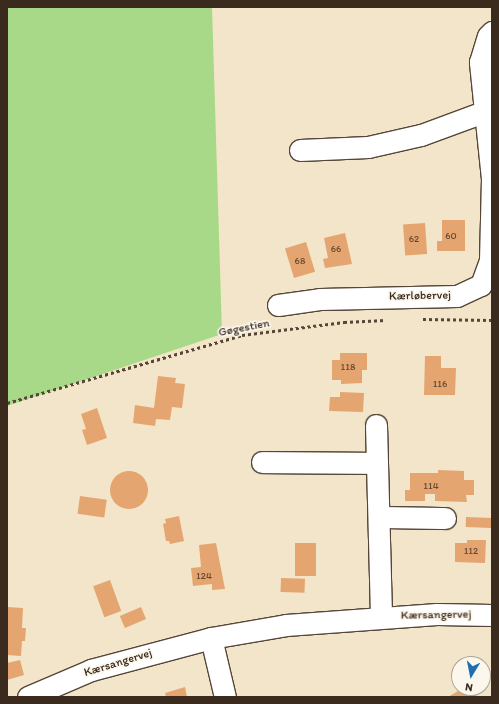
<!DOCTYPE html>
<html>
<head>
<meta charset="utf-8">
<style>
  body { margin:0 }
  #map { position:relative; width:499px; height:704px; overflow:hidden; background:#f2e5c9; font-family:Itim,sans-serif }
  div>[style] { position:absolute }
  .green>* { inset:0; background:#a8d988 }
  .building>* { inset:0; background:#e5a570; transform-origin:0 0 }
  .round { border-radius:50% }
  .path>* { height:2.5px; margin-top:-1.25px; transform-origin:0; background:repeating-linear-gradient(90deg,#564638 0 3px,transparent 0 6px) }
  .roads { filter:drop-shadow(1px 0 #564638) drop-shadow(-1px 0 #564638) drop-shadow(0 1px #564638) drop-shadow(0 -1px #564638) }
  .minor>* { height:21px; margin:-10.5px; padding:0 10.5px; transform-origin:10.5px; border-radius:10.5px; background:#fff }
  span { translate:-50% -50%; white-space:nowrap; text-align:center; line-height:1.15; -webkit-text-stroke:3.5px #fbf7ec; paint-order:stroke }
  .number-label { font-size:10px; color:#664932 }
  .number-label span { -webkit-text-stroke-width:0 }
  .street-label { font-size:12px; color:#3b2a1e }
  .frame { position:absolute; inset:0; border:8px solid #3b2a1e; pointer-events:none }
  .north { position:absolute; left:451px; top:656px; width:40px; height:40px; box-sizing:border-box; background:#fbf7ec; border:1px solid #aea59a; border-radius:50%; rotate:190deg; font-size:11px; font-weight:700; line-height:16px; text-align:center; color:#3b2a1e }
  .north::after { content:''; display:block; margin:auto; width:14px; height:18px; background:#1f6fb2; clip-path:polygon(50% 0,100% 100%,50% 72%,0 100%) }
</style>
</head>
<body>
<div id="map">
  <div class="green">
    <div style="clip-path:polygon(7px 7px,212px 7px,222px 334px,7px 406px)"></div>
  </div>
  <div class="building">
    <div style="clip-path:polygon(442px 220px,465px 220px,465px 251px,437px 251px,437px 241px,442px 241px)"></div>
    <div style="left:425px;top:223px;width:31px;height:22px;rotate:86deg"></div>
    <div style="clip-path:polygon(345px 233px,352px 264px,325px 268px,323px 259px,328px 258px,324px 238px)"></div>
    <div style="left:306px;top:242px;width:31px;height:22px;rotate:73deg"></div>
    <div style="clip-path:polygon(340px 353px,367px 353px,367px 370px,362px 370px,362px 383px,341px 384px,341px 380px,332px 380px,332px 360px,340px 360px)"></div>
    <div style="clip-path:polygon(425px 356px,441px 356px,441px 368px,456px 368px,455px 395px,424px 395px)"></div>
    <div style="clip-path:polygon(158px 376px,176px 378px,175px 383px,185px 384px,182px 408px,172px 407px,170px 420px,156px 419px,155px 426px,133px 423px,135px 405px,154px 408px)"></div>
    <div style="clip-path:polygon(340px 392px,364px 393px,363px 412px,329px 411px,330px 397px,340px 397px)"></div>
    <div style="clip-path:polygon(97px 408px,107px 438px,87px 445px,82px 430px,86px 429px,81px 414px)"></div>
    <div style="clip-path:polygon(438px 470px,464px 471px,464px 480px,474px 480px,474px 495px,466px 495px,467px 502px,435px 501px,435px 494px,425px 494px,425px 501px,405px 501px,405px 490px,410px 490px,410px 473px,438px 473px)"></div>
    <div class="round" style="left:110px;top:471px;width:38px;height:38px"></div>
    <div style="left:80px;top:496px;width:27px;height:18px;rotate:8deg"></div>
    <div style="clip-path:polygon(179px 516px,184px 541px,170px 544px,169px 541px,166px 541px,163px 524px,166px 523px,165px 519px)"></div>
    <div style="left:466px;top:517px;width:26px;height:10px;rotate:2deg"></div>
    <div style="clip-path:polygon(467px 540px,486px 540px,485px 563px,455px 562px,455px 543px,467px 543px)"></div>
    <div style="clip-path:polygon(216px 543px,225px 589px,212px 590px,212px 584px,193px 586px,191px 568px,201px 567px,199px 545px)"></div>
    <div style="left:295px;top:543px;width:21px;height:33px"></div>
    <div style="left:281px;top:578px;width:24px;height:14px;rotate:2deg"></div>
    <div style="left:110px;top:580px;width:33px;height:18px;rotate:70deg"></div>
    <div style="clip-path:polygon(7px 607px,23px 608px,22px 628px,26px 628px,25px 641px,22px 641px,21px 656px,7px 655px)"></div>
    <div style="left:141px;top:607px;width:13px;height:23px;rotate:67deg"></div>
    <div style="clip-path:polygon(20px 660px,24px 675px,7px 680px,7px 663px)"></div>
    <div style="clip-path:polygon(185px 687px,187px 697px,166px 697px,165px 693px)"></div>
    <div style="clip-path:polygon(463px 688px,471px 688px,477px 697px,448px 697px)"></div>
  </div>
  <div class="path">
    <div style="left:423px;top:319px;width:69px;rotate:0.8deg"></div>
    <div style="left:7px;top:403px;width:245px;rotate:-16.1deg"></div>
    <div style="left:242px;top:335px;width:103px;rotate:-7.3deg"></div>
    <div style="left:344px;top:322px;width:42px;rotate:-2.7deg"></div>
  </div>
  <div class="roads">
    <div class="minor">
      <div style="left:300px;top:150px;width:68px;rotate:-2.5deg"></div>
      <div style="left:368px;top:147px;width:54px;rotate:-12.8deg"></div>
      <div style="left:421px;top:135px;width:69px;rotate:-20.3deg"></div>
      <div style="left:278px;top:305px;width:42px;rotate:-8.1deg"></div>
      <div style="left:320px;top:299px;width:137px;rotate:-1.3deg"></div>
      <div style="left:457px;top:296px;width:26px;rotate:-25deg"></div>
      <div style="left:481px;top:285px;width:27px;rotate:-70deg"></div>
      <div style="left:490px;top:260px;width:81px;rotate:-88.6deg"></div>
      <div style="left:492px;top:179px;width:118px;rotate:-95.9deg"></div>
      <div style="left:480px;top:62px;width:27px;rotate:-73deg"></div>
      <div style="left:488px;top:36px;width:6px;rotate:-45deg"></div>
      <div style="left:376px;top:425px;width:192px;rotate:88.5deg"></div>
      <div style="left:262px;top:462px;width:115px;rotate:0.5deg"></div>
      <div style="left:379px;top:517px;width:66px;rotate:0.9deg"></div>
      <div style="left:211px;top:638px;width:61px;rotate:76.7deg"></div>
      <div style="left:28px;top:697px;width:69px;rotate:-23.2deg"></div>
      <div style="left:91px;top:670px;width:124px;rotate:-14.9deg"></div>
      <div style="left:211px;top:638px;width:76px;rotate:-9.8deg"></div>
      <div style="left:286px;top:625px;width:151px;rotate:-4.2deg"></div>
      <div style="left:437px;top:614px;width:55px;rotate:1deg"></div>
    </div>
  </div>
  <div class="number-label">
    <span style="left:451px;top:236px">60</span>
    <span style="left:414px;top:239px">62</span>
    <span style="left:336px;top:249px">66</span>
    <span style="left:300px;top:261px">68</span>
    <span style="left:348px;top:367px">118</span>
    <span style="left:440px;top:384px">116</span>
    <span style="left:431px;top:486px">114</span>
    <span style="left:471px;top:551px">112</span>
    <span style="left:204px;top:576px">124</span>
  </div>
  <div class="street-label">
    <span style="left:420px;top:296px;rotate:-1deg">Kærløbervej</span>
    <span style="left:244px;top:328px;rotate:-11deg">Gøgestien</span>
    <span style="left:436px;top:615px;rotate:-1deg">Kærsangervej</span>
    <span style="left:118px;top:663px;rotate:-17deg">Kærsangervej</span>
  </div>
  <div class="frame"></div>
  <div class="north">N</div>
</div>
</body>
</html>
